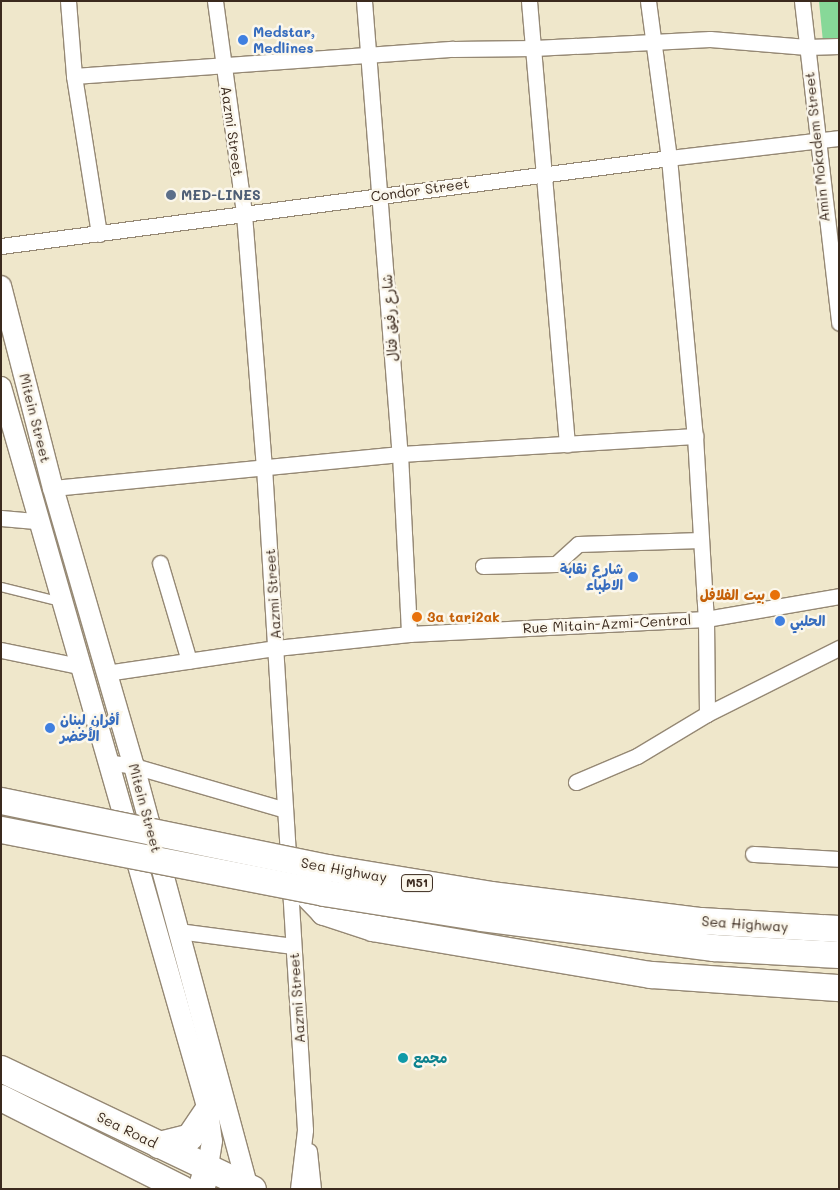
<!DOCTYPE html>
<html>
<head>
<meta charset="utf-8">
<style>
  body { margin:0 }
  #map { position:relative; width:840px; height:1190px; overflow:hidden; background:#efe7cb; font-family:Mali,"Playpen Sans Arabic",sans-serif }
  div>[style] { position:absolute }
  .green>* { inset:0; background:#87d898 }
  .roads { filter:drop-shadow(1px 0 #958874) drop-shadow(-1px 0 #958874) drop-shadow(0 1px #958874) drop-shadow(0 -1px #958874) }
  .lane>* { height:8px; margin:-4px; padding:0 4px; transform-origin:4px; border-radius:4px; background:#fff }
  .street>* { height:15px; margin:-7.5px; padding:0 7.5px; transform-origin:7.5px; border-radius:7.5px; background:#fff }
  .secondary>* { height:20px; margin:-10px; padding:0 10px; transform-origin:10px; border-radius:10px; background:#fff }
  .highway>* { height:26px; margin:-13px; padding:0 13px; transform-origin:13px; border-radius:13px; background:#fff }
  .bridges { filter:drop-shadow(1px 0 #958874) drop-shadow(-1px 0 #958874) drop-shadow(0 1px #958874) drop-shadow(0 -1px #958874) }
  .highway-bridge>* { height:26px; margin:-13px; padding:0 13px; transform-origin:13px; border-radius:13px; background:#fff }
  .dots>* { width:14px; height:14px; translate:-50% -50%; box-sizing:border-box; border:2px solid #fbf7ec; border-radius:50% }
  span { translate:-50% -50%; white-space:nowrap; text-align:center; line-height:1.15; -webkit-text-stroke:5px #fbf7ec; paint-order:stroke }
  .shield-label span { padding:1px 4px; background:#fbf7ec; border:1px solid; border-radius:4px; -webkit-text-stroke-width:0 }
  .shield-label { font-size:12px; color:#3b2a1e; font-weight:700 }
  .shop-label { font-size:14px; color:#366cbe; font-weight:700 }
  .left { translate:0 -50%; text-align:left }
  .right { translate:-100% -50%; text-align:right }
  .street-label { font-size:14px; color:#3b2a1e }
  .service-label { font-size:14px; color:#4e5e75; font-weight:700 }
  .food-label { font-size:14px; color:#c56008; font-weight:700 }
  .culture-label { font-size:14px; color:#0d838f; font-weight:700 }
  .frame { position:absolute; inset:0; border:2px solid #3b2a1e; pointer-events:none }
</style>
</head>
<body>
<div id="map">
  <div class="green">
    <div style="clip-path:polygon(819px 1px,839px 1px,839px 41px,823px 42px)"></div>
  </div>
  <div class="roads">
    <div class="lane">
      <div style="left:1px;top:587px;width:62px;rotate:14deg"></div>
    </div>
    <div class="street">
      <div style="left:68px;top:1px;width:75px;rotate:85.4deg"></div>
      <div style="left:74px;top:76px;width:160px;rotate:81deg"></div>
      <div style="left:215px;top:1px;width:215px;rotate:82.2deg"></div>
      <div style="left:244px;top:214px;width:254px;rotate:85.5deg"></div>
      <div style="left:264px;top:467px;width:664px;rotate:86.46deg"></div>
      <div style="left:305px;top:1130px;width:59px;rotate:96.8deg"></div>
      <div style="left:364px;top:1px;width:454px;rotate:85.5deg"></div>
      <div style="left:400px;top:454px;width:180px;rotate:87.1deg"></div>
      <div style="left:529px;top:1px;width:445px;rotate:85.1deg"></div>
      <div style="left:648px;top:1px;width:158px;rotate:82.4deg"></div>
      <div style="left:669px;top:158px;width:279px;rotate:84.7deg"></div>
      <div style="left:695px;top:436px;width:183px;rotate:86.6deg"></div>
      <div style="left:706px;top:619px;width:95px;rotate:89.4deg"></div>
      <div style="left:802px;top:1px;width:324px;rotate:83.4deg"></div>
      <div style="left:74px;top:76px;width:380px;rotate:-4.1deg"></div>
      <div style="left:453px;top:49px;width:81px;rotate:-0.7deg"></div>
      <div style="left:534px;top:48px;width:176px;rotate:-2.9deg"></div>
      <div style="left:710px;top:39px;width:97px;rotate:4.7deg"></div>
      <div style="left:807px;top:47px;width:32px;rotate:-2deg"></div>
      <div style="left:1px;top:246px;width:674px;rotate:-7.5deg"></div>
      <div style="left:669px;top:158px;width:171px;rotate:-6.7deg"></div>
      <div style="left:53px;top:488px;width:349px;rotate:-5.6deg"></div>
      <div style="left:400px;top:454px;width:296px;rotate:-3.5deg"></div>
      <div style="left:1px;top:518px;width:37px;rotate:5deg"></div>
      <div style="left:160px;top:563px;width:102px;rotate:73.5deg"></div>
      <div style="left:483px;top:566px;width:73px;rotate:-1.6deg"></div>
      <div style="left:556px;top:564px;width:30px;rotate:-42deg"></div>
      <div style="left:578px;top:544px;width:123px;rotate:-1.9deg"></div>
      <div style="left:1px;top:650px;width:80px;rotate:11.6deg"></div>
      <div style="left:106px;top:673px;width:172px;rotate:-8.4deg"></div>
      <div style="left:276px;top:648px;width:134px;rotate:-6deg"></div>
      <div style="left:409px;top:634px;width:297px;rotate:-2.9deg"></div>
      <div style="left:706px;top:619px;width:135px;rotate:-9.8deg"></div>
      <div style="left:106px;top:762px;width:28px;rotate:8deg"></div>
      <div style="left:134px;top:766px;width:157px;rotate:16.2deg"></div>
      <div style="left:576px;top:782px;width:66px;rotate:-23.1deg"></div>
      <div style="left:637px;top:756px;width:82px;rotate:-31deg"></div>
      <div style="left:707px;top:714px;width:148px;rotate:-26.6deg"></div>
      <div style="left:753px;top:854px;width:86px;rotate:3.3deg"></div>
      <div style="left:178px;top:931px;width:116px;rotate:7.4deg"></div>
      <div style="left:309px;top:1151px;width:38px;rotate:84deg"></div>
    </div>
    <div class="secondary">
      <div style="left:1px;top:286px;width:209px;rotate:75.6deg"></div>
      <div style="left:53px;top:488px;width:290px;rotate:73.8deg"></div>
      <div style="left:134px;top:766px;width:434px;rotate:74.9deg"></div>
      <div style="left:1px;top:387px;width:752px;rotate:74.02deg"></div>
      <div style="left:208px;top:1110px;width:31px;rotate:83deg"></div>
      <div style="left:212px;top:1141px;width:26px;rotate:99deg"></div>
    </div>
    <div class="highway">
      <div style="left:302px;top:889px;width:32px;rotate:46deg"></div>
      <div style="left:324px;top:912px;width:52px;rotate:18.1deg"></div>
      <div style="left:373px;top:928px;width:282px;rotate:9.6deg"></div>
      <div style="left:651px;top:975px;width:188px;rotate:4deg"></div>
      <div style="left:1px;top:1069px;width:279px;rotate:25.5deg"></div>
      <div style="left:1px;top:1098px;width:203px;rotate:26.7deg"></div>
      <div style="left:159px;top:1145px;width:32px;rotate:-14deg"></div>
      <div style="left:190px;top:1137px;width:32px;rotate:-56deg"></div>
      <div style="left:201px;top:1189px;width:23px;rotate:-72deg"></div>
    </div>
  </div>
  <div class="bridges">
    <div class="highway-bridge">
      <div style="left:1px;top:801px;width:334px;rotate:11.6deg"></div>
      <div style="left:328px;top:868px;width:165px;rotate:9.4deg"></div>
      <div style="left:491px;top:895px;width:212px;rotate:7.1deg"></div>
      <div style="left:701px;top:921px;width:138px;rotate:3.3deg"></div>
      <div style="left:1px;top:830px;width:329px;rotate:11deg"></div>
      <div style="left:324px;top:893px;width:160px;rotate:9deg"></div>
      <div style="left:482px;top:918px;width:234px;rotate:7.4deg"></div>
      <div style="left:714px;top:948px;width:125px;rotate:3.2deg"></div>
    </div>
  </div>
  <div class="dots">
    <div style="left:243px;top:40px;background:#3f7fe0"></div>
    <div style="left:171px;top:195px;background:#5c6f8a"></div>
    <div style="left:633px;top:577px;background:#3f7fe0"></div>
    <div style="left:775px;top:595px;background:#e8710a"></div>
    <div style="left:417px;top:617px;background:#e8710a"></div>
    <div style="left:780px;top:621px;background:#3f7fe0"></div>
    <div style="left:50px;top:728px;background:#3f7fe0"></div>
    <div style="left:403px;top:1058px;background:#0f9aa8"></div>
  </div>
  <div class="shield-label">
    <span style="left:417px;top:883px">M51</span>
  </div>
  <div class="shop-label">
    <span class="left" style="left:253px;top:40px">Medstar,<br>Medlines</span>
    <span class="right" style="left:623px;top:577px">شارع نقابة<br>الاطباء</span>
    <span class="left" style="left:790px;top:621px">الحلبي</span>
    <span class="left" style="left:60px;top:728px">أفران لبنان<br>الأخضر</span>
  </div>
  <div class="street-label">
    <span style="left:232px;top:131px;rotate:82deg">Aazmi Street</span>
    <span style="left:817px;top:147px;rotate:-96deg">Amin Mokadem Street</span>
    <span style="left:420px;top:190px;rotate:-8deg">Condor Street</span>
    <span style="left:390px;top:318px;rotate:-94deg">شارع رفيق فتال</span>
    <span style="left:35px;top:418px;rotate:76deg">Mitein Street</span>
    <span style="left:273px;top:594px;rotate:-94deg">Aazmi Street</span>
    <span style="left:607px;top:624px;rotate:-3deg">Rue Mitain-Azmi-Central</span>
    <span style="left:145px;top:808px;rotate:75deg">Mitein Street</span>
    <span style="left:344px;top:870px;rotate:10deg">Sea Highway</span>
    <span style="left:745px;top:924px;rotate:4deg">Sea Highway</span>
    <span style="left:297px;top:998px;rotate:-94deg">Aazmi Street</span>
    <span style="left:127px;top:1130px;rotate:26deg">Sea Road</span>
  </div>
  <div class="service-label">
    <span class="left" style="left:181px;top:195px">MED-LINES</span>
  </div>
  <div class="food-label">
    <span class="right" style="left:765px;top:595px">بيت الفلافل</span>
    <span class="left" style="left:427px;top:617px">3a tari2ak</span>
  </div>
  <div class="culture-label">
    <span class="left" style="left:413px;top:1058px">مجمع</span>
  </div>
  <div class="frame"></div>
</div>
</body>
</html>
